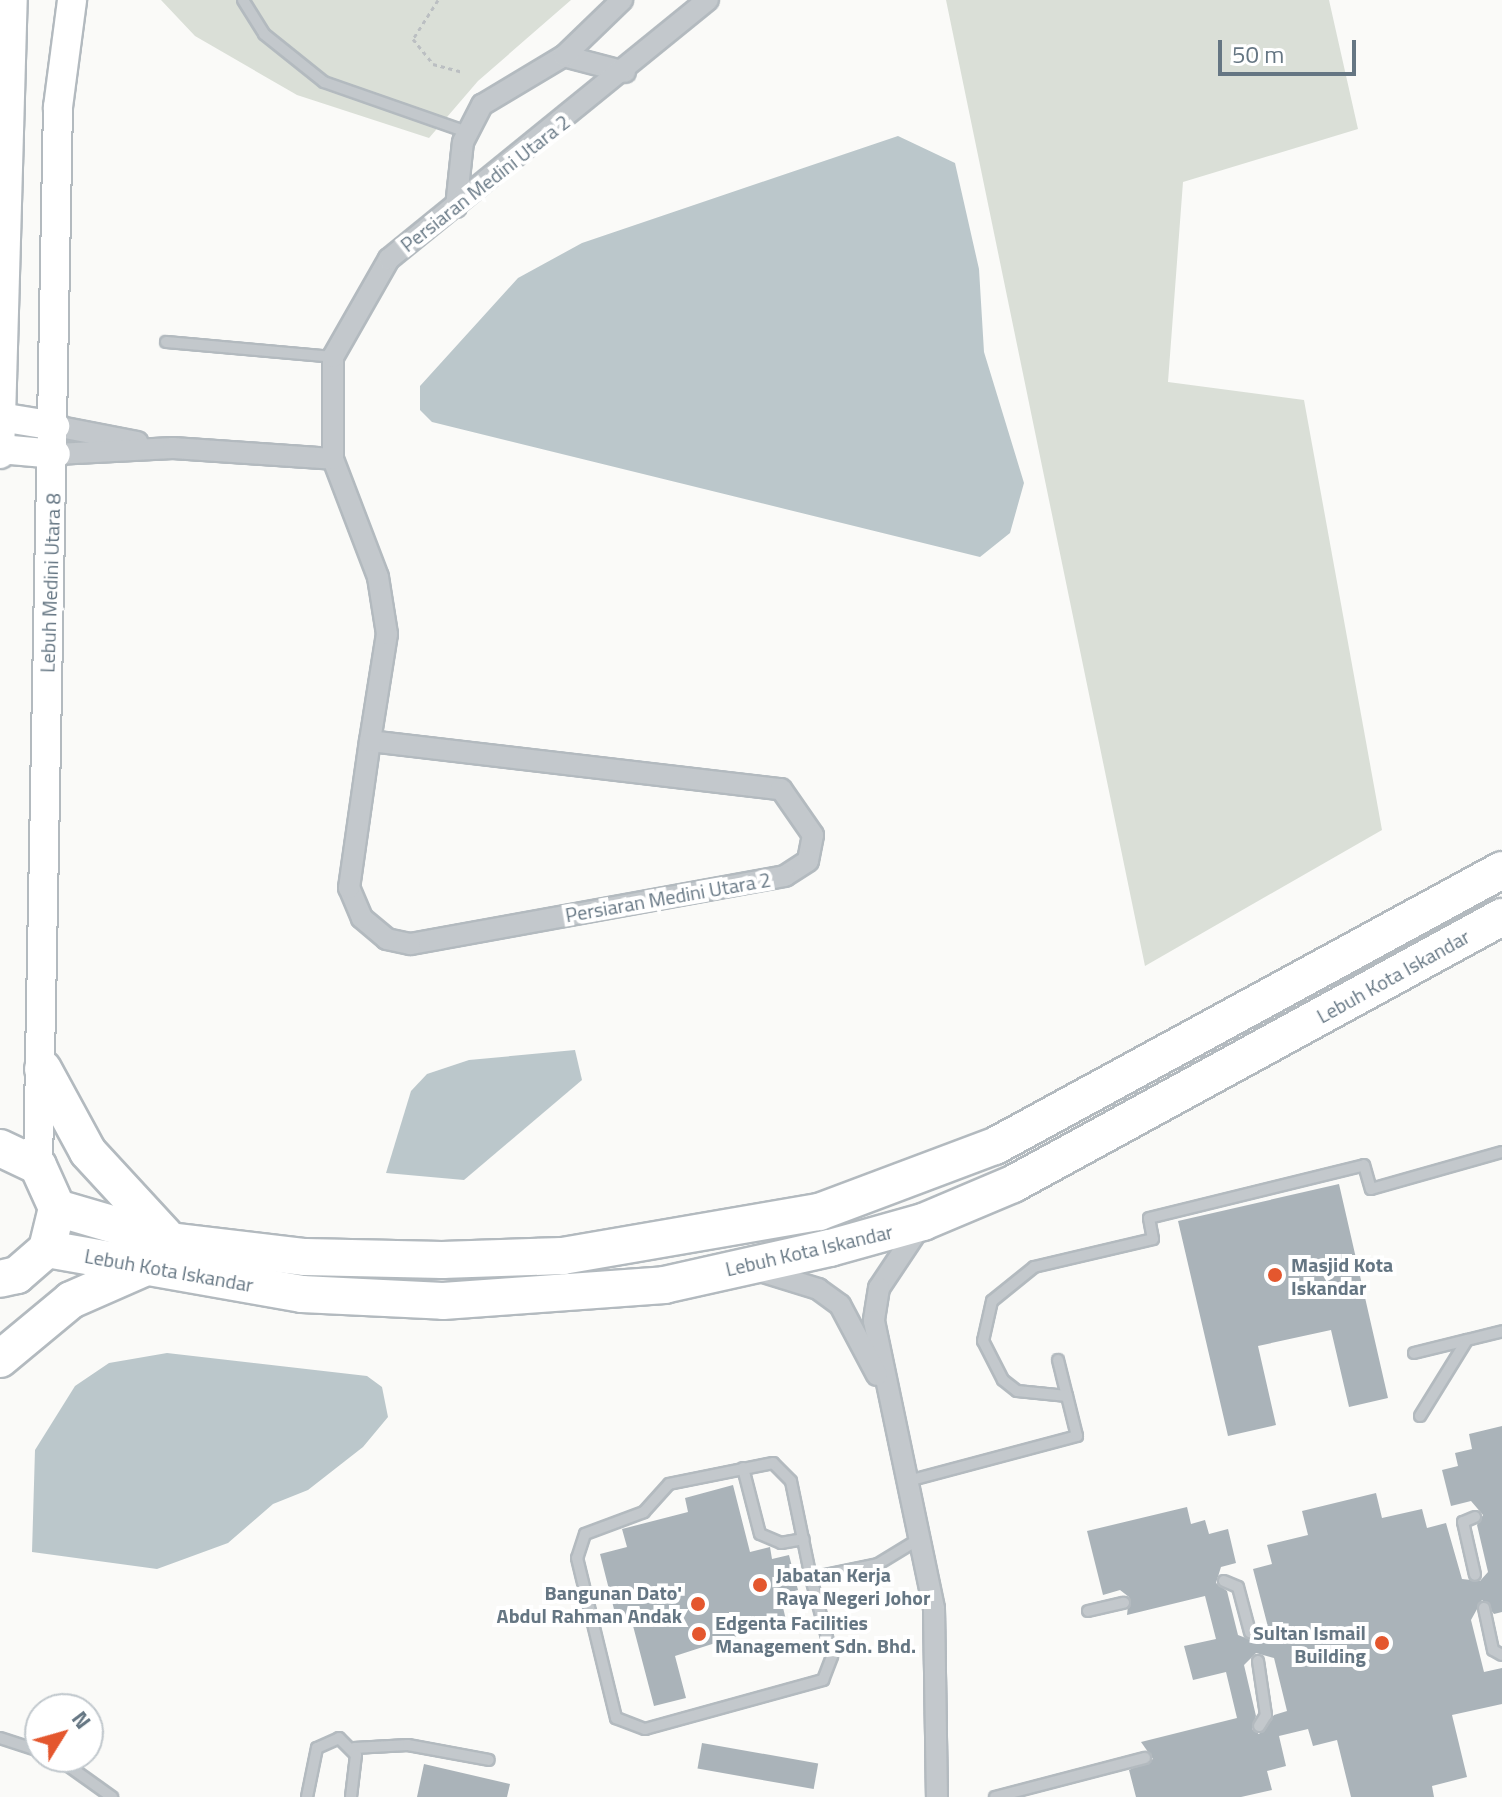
<!DOCTYPE html>
<html>
<head>
<meta charset="utf-8">
<style>
  body { margin:0 }
  #map { position:relative; width:1502px; height:1797px; overflow:hidden; background:#fafaf8; font-family:"Titillium Web",sans-serif }
  div>[style] { position:absolute }
  .green>* { inset:0; background:#dadfd7 }
  .water>* { inset:0; background:#bbc7cb }
  .building>* { inset:0; background:#aab3b9; transform-origin:0 0 }
  .path>* { height:3px; margin-top:-1.5px; transform-origin:0; background:repeating-linear-gradient(90deg,#bbbfc2 0 4px,transparent 0 8px) }
  .roads { filter:drop-shadow(2px 0 #b3babf) drop-shadow(-2px 0 #b3babf) drop-shadow(0 2px #b3babf) drop-shadow(0 -2px #b3babf) }
  .lane>* { height:10px; margin:-5px; padding:0 5px; transform-origin:5px; border-radius:5px; background:#c3c8cc }
  .street>* { height:20px; margin:-10px; padding:0 10px; transform-origin:10px; border-radius:10px; background:#c3c8cc }
  .secondary>* { height:28px; margin:-14px; padding:0 14px; transform-origin:14px; border-radius:14px; background:#fff }
  .highway>* { height:36px; margin:-18px; padding:0 18px; transform-origin:18px; border-radius:18px; background:#fff }
  .dots>* { width:22px; height:22px; translate:-50% -50%; box-sizing:border-box; border:4px solid #fff; border-radius:50% }
  span { translate:-50% -50%; white-space:nowrap; text-align:center; line-height:1.15; -webkit-text-stroke:8px #fff; paint-order:stroke }
  .street-label { font-size:20px; color:#657683 }
  .poi-label { font-size:20px; color:#657683; font-weight:700 }
  .left { translate:0 -50%; text-align:left }
  .right { translate:-100% -50%; text-align:right }
  .north { position:absolute; left:24px; top:1693px; width:80px; height:80px; box-sizing:border-box; background:#fff; border:2px solid #c1c8cd; border-radius:50%; rotate:53deg; font-size:22px; font-weight:700; line-height:32px; text-align:center; color:#657683 }
  .north::after { content:''; display:block; margin:auto; width:28px; height:36px; background:#e4572e; clip-path:polygon(50% 0,100% 100%,50% 72%,0 100%) }
  .scale { position:absolute; left:1218px; top:40px; width:138px; height:36px; box-sizing:border-box; border:4px solid #657683; border-top:0; padding-left:10px; font-size:24px; line-height:28px; white-space:nowrap; color:#657683; -webkit-text-stroke:6px #fff; paint-order:stroke }
</style>
</head>
<body>
<div id="map">
  <div class="green">
    <div style="clip-path:polygon(161px 0,571px 0,478px 81px,429px 138px,297px 95px,195px 36px)"></div>
    <div style="clip-path:polygon(946px 0,1329px 0,1358px 129px,1183px 182px,1168px 382px,1304px 400px,1382px 830px,1145px 966px)"></div>
  </div>
  <div class="water">
    <div style="clip-path:polygon(898px 136px,955px 163px,979px 269px,984px 352px,1024px 483px,1010px 533px,980px 557px,432px 422px,420px 410px,420px 386px,518px 278px,582px 243px)"></div>
    <div style="clip-path:polygon(575px 1050px,582px 1080px,464px 1180px,386px 1173px,411px 1091px,427px 1074px,469px 1060px)"></div>
    <div style="clip-path:polygon(167px 1353px,367px 1376px,382px 1387px,388px 1417px,363px 1447px,308px 1490px,273px 1504px,228px 1543px,157px 1569px,32px 1552px,35px 1450px,75px 1386px,109px 1363px)"></div>
  </div>
  <div class="building">
    <div style="clip-path:polygon(1339px 1184px,1388px 1398px,1349px 1407px,1331px 1330px,1258px 1346px,1276px 1425px,1228px 1436px,1178px 1221px)"></div>
    <div style="clip-path:polygon(evenodd,1502px 1426px,1502px 1612px,1494px 1614px,1482px 1600px,1471px 1620px,1484px 1672px,1502px 1668px,1502px 1704px,1452px 1715px,1467px 1777px,1432px 1786px,1434px 1797px,1351px 1797px,1337px 1740px,1313px 1746px,1308px 1729px,1279px 1736px,1286px 1766px,1267px 1771px,1272px 1790px,1241px 1797px,1136px 1797px,1129px 1770px,1153px 1759px,1141px 1742px,1237px 1718px,1226px 1672px,1193px 1680px,1184px 1646px,1216px 1639px,1205px 1596px,1127px 1615px,1129px 1597px,1120px 1590px,1103px 1595px,1087px 1531px,1187px 1507px,1191px 1524px,1205px 1520px,1209px 1534px,1228px 1529px,1236px 1563px,1221px 1567px,1216px 1583px,1227px 1591px,1238px 1635px,1251px 1640px,1268px 1627px,1253px 1569px,1272px 1564px,1267px 1545px,1308px 1535px,1302px 1511px,1376px 1493px,1382px 1518px,1422px 1509px,1427px 1528px,1446px 1523px,1462px 1579px,1480px 1581px,1488px 1572px,1477px 1525px,1483px 1515px,1471px 1501px,1451px 1506px,1442px 1470px,1458px 1466px,1455px 1453px,1472px 1449px,1469px 1434px,1502px 1426px,1256px 1653px,1274px 1658px,1287px 1711px,1274px 1715px,1259px 1734px,1252px 1729px,1256px 1716px,1244px 1665px,1256px 1653px)"></div>
    <div style="clip-path:polygon(733px 1485px,750px 1552px,770px 1547px,772px 1559px,789px 1555px,798px 1590px,780px 1595px,786px 1620px,675px 1656px,686px 1698px,654px 1706px,632px 1622px,618px 1625px,600px 1554px,627px 1547px,622px 1529px,688px 1512px,685px 1498px)"></div>
    <div style="left:702px;top:1743px;width:118px;height:26px;rotate:10deg"></div>
    <div style="clip-path:polygon(424px 1764px,510px 1784px,507px 1797px,417px 1797px)"></div>
  </div>
  <div class="path">
    <div style="left:438px;top:0;width:46px;rotate:122.7deg"></div>
    <div style="left:413px;top:39px;width:32px;rotate:51deg"></div>
    <div style="left:433px;top:64px;width:30px;rotate:15deg"></div>
  </div>
  <div class="roads">
    <div class="lane">
      <div style="left:243px;top:0;width:40px;rotate:58deg"></div>
      <div style="left:264px;top:34px;width:77px;rotate:38.7deg"></div>
      <div style="left:324px;top:82px;width:151px;rotate:19.3deg"></div>
      <div style="left:166px;top:342px;width:168px;rotate:5.1deg"></div>
      <div style="left:1414px;top:1353px;width:55px;rotate:-13.8deg"></div>
      <div style="left:1058px;top:1360px;width:37px;rotate:76deg"></div>
      <div style="left:1420px;top:1416px;width:89px;rotate:-58.3deg"></div>
      <div style="left:1467px;top:1340px;width:36px;rotate:-14deg"></div>
      <div style="left:743px;top:1468px;width:68px;rotate:75.6deg"></div>
      <div style="left:760px;top:1534px;width:23px;rotate:23deg"></div>
      <div style="left:781px;top:1543px;width:23px;rotate:-10deg"></div>
      <div style="left:908px;top:1481px;width:175px;rotate:-14.9deg"></div>
      <div style="left:1077px;top:1436px;width:41px;rotate:-104deg"></div>
      <div style="left:1067px;top:1396px;width:50px;rotate:-174.3deg"></div>
      <div style="left:1017px;top:1391px;width:18px;rotate:-142deg"></div>
      <div style="left:1003px;top:1380px;width:44px;rotate:-117.1deg"></div>
      <div style="left:983px;top:1341px;width:41px;rotate:-77.3deg"></div>
      <div style="left:992px;top:1301px;width:54px;rotate:-39deg"></div>
      <div style="left:1034px;top:1267px;width:122px;rotate:-13.2deg"></div>
      <div style="left:1153px;top:1239px;width:21px;rotate:-101deg"></div>
      <div style="left:1149px;top:1218px;width:221px;rotate:-13.8deg"></div>
      <div style="left:1364px;top:1165px;width:25px;rotate:74deg"></div>
      <div style="left:1371px;top:1189px;width:136px;rotate:-15.8deg"></div>
      <div style="left:1475px;top:1517px;width:13px;rotate:157deg"></div>
      <div style="left:1463px;top:1522px;width:54px;rotate:77.2deg"></div>
      <div style="left:811px;top:1578px;width:99px;rotate:-101.7deg"></div>
      <div style="left:791px;top:1481px;width:25px;rotate:-135deg"></div>
      <div style="left:773px;top:1463px;width:106px;rotate:168.6deg"></div>
      <div style="left:669px;top:1484px;width:38px;rotate:132deg"></div>
      <div style="left:644px;top:1512px;width:63px;rotate:159.6deg"></div>
      <div style="left:585px;top:1534px;width:25px;rotate:108deg"></div>
      <div style="left:577px;top:1558px;width:165px;rotate:76.3deg"></div>
      <div style="left:616px;top:1718px;width:31px;rotate:21deg"></div>
      <div style="left:645px;top:1729px;width:185px;rotate:-15.4deg"></div>
      <div style="left:823px;top:1680px;width:26px;rotate:-69deg"></div>
      <div style="left:832px;top:1656px;width:81px;rotate:-105.1deg"></div>
      <div style="left:811px;top:1578px;width:68px;rotate:-11.8deg"></div>
      <div style="left:878px;top:1564px;width:48px;rotate:-31.4deg"></div>
      <div style="left:1224px;top:1581px;width:15px;rotate:23deg"></div>
      <div style="left:1238px;top:1587px;width:47px;rotate:75.1deg"></div>
      <div style="left:1484px;top:1608px;width:43px;rotate:77.9deg"></div>
      <div style="left:1493px;top:1650px;width:10px;rotate:29deg"></div>
      <div style="left:1088px;top:1611px;width:37px;rotate:-13deg"></div>
      <div style="left:1258px;top:1661px;width:55px;rotate:81.6deg"></div>
      <div style="left:1266px;top:1715px;width:13px;rotate:122deg"></div>
      <div style="left:0;top:1738px;width:42px;rotate:18deg"></div>
      <div style="left:354px;top:1748px;width:54px;rotate:-3.2deg"></div>
      <div style="left:408px;top:1745px;width:82px;rotate:10.5deg"></div>
      <div style="left:56px;top:1757px;width:69px;rotate:35.5deg"></div>
      <div style="left:307px;top:1797px;width:50px;rotate:-78.5deg"></div>
      <div style="left:317px;top:1748px;width:24px;rotate:-24deg"></div>
      <div style="left:339px;top:1738px;width:24px;rotate:45deg"></div>
      <div style="left:356px;top:1755px;width:42px;rotate:96.8deg"></div>
      <div style="left:995px;top:1797px;width:155px;rotate:-14.6deg"></div>
    </div>
    <div class="street">
      <div style="left:564px;top:56px;width:63px;rotate:14.7deg"></div>
      <div style="left:456px;top:207px;width:65px;rotate:-83.9deg"></div>
      <div style="left:463px;top:142px;width:42px;rotate:-62.8deg"></div>
      <div style="left:482px;top:105px;width:96px;rotate:-30.9deg"></div>
      <div style="left:564px;top:56px;width:81px;rotate:-44deg"></div>
      <div style="left:55px;top:426px;width:84px;rotate:11deg"></div>
      <div style="left:56px;top:454px;width:117px;rotate:-2.9deg"></div>
      <div style="left:173px;top:448px;width:160px;rotate:3.9deg"></div>
      <div style="left:370px;top:741px;width:414px;rotate:6.7deg"></div>
      <div style="left:781px;top:789px;width:56px;rotate:55.2deg"></div>
      <div style="left:813px;top:835px;width:26px;rotate:101deg"></div>
      <div style="left:808px;top:861px;width:27px;rotate:147deg"></div>
      <div style="left:785px;top:876px;width:381px;rotate:169.7deg"></div>
      <div style="left:410px;top:944px;width:24px;rotate:-168deg"></div>
      <div style="left:387px;top:939px;width:33px;rotate:-140deg"></div>
      <div style="left:362px;top:918px;width:33px;rotate:-113deg"></div>
      <div style="left:349px;top:888px;width:148px;rotate:-81.9deg"></div>
      <div style="left:370px;top:741px;width:108px;rotate:-81deg"></div>
      <div style="left:387px;top:634px;width:58px;rotate:-99deg"></div>
      <div style="left:378px;top:577px;width:126px;rotate:-110.9deg"></div>
      <div style="left:333px;top:459px;width:102px;rotate:-90deg"></div>
      <div style="left:333px;top:357px;width:113px;rotate:-60.3deg"></div>
      <div style="left:389px;top:259px;width:411px;rotate:-39.1deg"></div>
      <div style="left:921px;top:1225px;width:76px;rotate:123.7deg"></div>
      <div style="left:879px;top:1288px;width:33px;rotate:99deg"></div>
      <div style="left:874px;top:1321px;width:294px;rotate:78.2deg"></div>
      <div style="left:934px;top:1609px;width:188px;rotate:89.1deg"></div>
      <div style="left:760px;top:1271px;width:61px;rotate:17.2deg"></div>
      <div style="left:818px;top:1289px;width:27px;rotate:36deg"></div>
      <div style="left:840px;top:1305px;width:79px;rotate:62.1deg"></div>
    </div>
    <div class="secondary">
      <div style="left:0;top:417px;width:56px;rotate:9.3deg"></div>
      <div style="left:0;top:449px;width:56px;rotate:5.1deg"></div>
      <div style="left:0;top:454px;width:454px;rotate:-88.4deg"></div>
      <div style="left:38px;top:1166px;width:1059px;rotate:-88.92deg"></div>
      <div style="left:58px;top:107px;width:108px;rotate:-82.5deg"></div>
    </div>
    <div class="highway">
      <div style="left:43px;top:1069px;width:94px;rotate:61.5deg"></div>
      <div style="left:88px;top:1152px;width:121px;rotate:47.3deg"></div>
      <div style="left:0;top:1148px;width:42px;rotate:25.3deg"></div>
      <div style="left:38px;top:1166px;width:46px;rotate:65.7deg"></div>
      <div style="left:57px;top:1208px;width:42px;rotate:103.7deg"></div>
      <div style="left:47px;top:1249px;width:40px;rotate:139deg"></div>
      <div style="left:17px;top:1275px;width:17px;rotate:167deg"></div>
      <div style="left:57px;top:1208px;width:118px;rotate:16.3deg"></div>
      <div style="left:170px;top:1241px;width:136px;rotate:6.8deg"></div>
      <div style="left:305px;top:1257px;width:137px;rotate:1.3deg"></div>
      <div style="left:442px;top:1260px;width:121px;rotate:-1.9deg"></div>
      <div style="left:563px;top:1256px;width:260px;rotate:-9.8deg"></div>
      <div style="left:819px;top:1212px;width:188px;rotate:-20.6deg"></div>
      <div style="left:995px;top:1146px;width:577px;rotate:-28.56deg"></div>
      <div style="left:47px;top:1249px;width:259px;rotate:10deg"></div>
      <div style="left:302px;top:1294px;width:141px;rotate:2.8deg"></div>
      <div style="left:443px;top:1301px;width:222px;rotate:-4.1deg"></div>
      <div style="left:664px;top:1285px;width:170px;rotate:-12.6deg"></div>
      <div style="left:830px;top:1248px;width:97px;rotate:-15.6deg"></div>
      <div style="left:923px;top:1222px;width:98px;rotate:-22.9deg"></div>
      <div style="left:1013px;top:1184px;width:557px;rotate:-28.64deg"></div>
      <div style="left:0;top:1359px;width:92px;rotate:-39.7deg"></div>
      <div style="left:71px;top:1300px;width:82px;rotate:-23.7deg"></div>
    </div>
  </div>
  <div class="dots">
    <div style="left:1275px;top:1275px;background:#e4572e"></div>
    <div style="left:760px;top:1585px;background:#e4572e"></div>
    <div style="left:698px;top:1604px;background:#e4572e"></div>
    <div style="left:699px;top:1634px;background:#e4572e"></div>
    <div style="left:1382px;top:1643px;background:#e4572e"></div>
  </div>
  <div class="street-label">
    <span style="left:485px;top:183px;rotate:-38deg">Persiaran Medini Utara 2</span>
    <span style="left:50px;top:583px;rotate:-88deg">Lebuh Medini Utara 8</span>
    <span style="left:668px;top:897px;rotate:-10deg">Persiaran Medini Utara 2</span>
    <span style="left:1393px;top:976px;rotate:-29deg">Lebuh Kota Iskandar</span>
    <span style="left:809px;top:1250px;rotate:-13deg">Lebuh Kota Iskandar</span>
    <span style="left:169px;top:1270px;rotate:10deg">Lebuh Kota Iskandar</span>
  </div>
  <div class="poi-label">
    <span class="left" style="left:1291px;top:1276px">Masjid Kota<br>Iskandar</span>
    <span class="left" style="left:776px;top:1586px">Jabatan Kerja<br>Raya Negeri Johor</span>
    <span class="right" style="left:682px;top:1604px">Bangunan Dato'<br>Abdul Rahman Andak</span>
    <span class="left" style="left:715px;top:1634px">Edgenta Facilities<br>Management Sdn. Bhd.</span>
    <span class="right" style="left:1366px;top:1644px">Sultan Ismail<br>Building</span>
  </div>
  <div class="north">N</div>
  <div class="scale">50 m</div>
</div>
</body>
</html>
